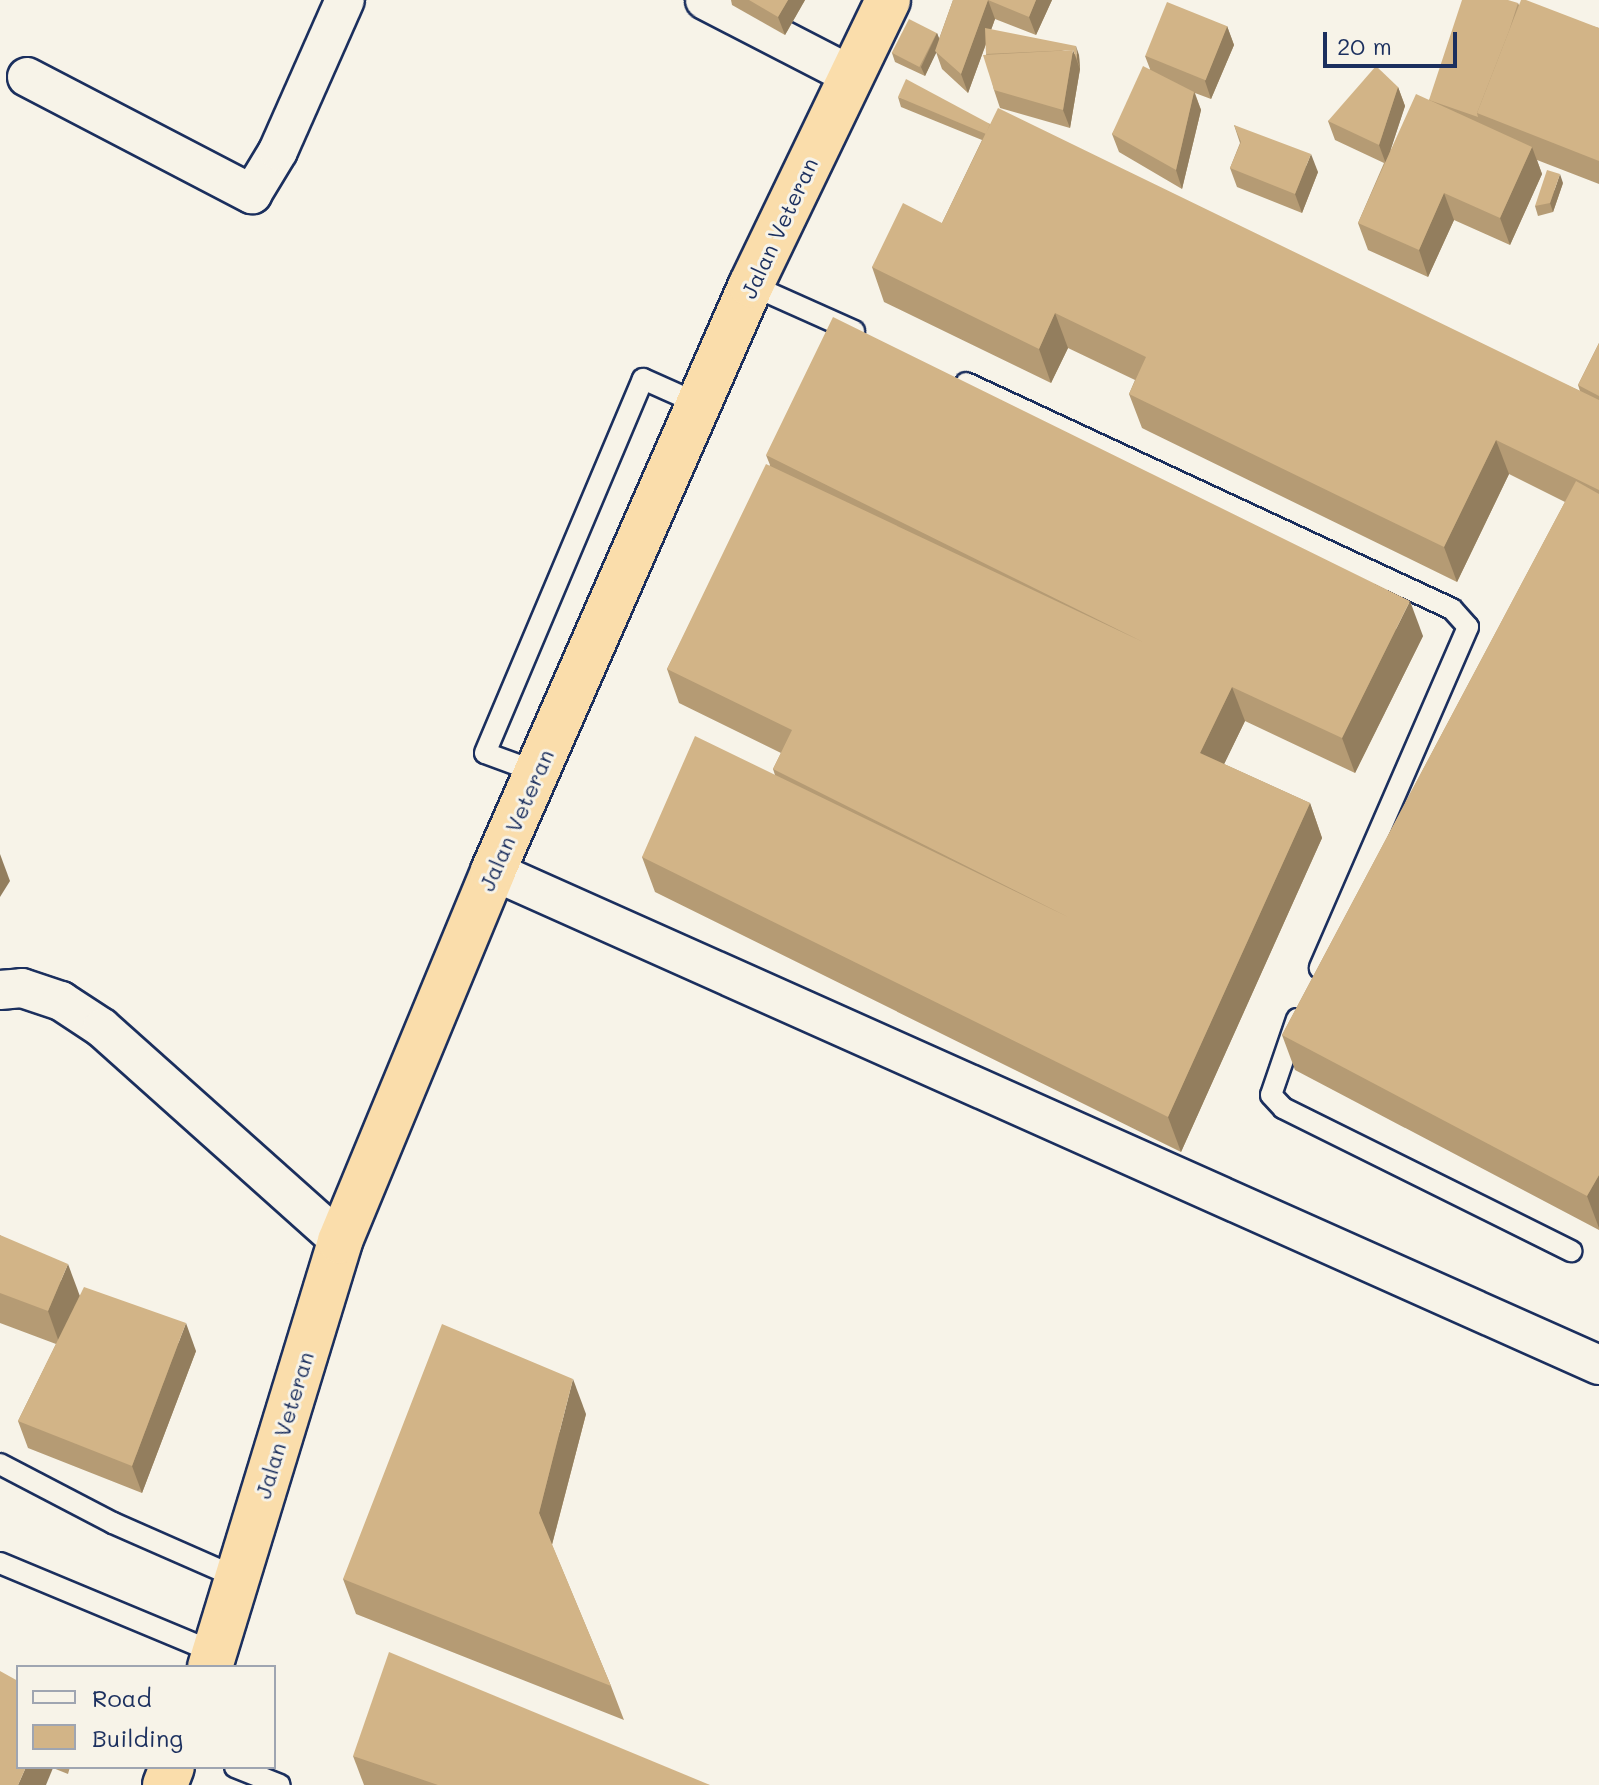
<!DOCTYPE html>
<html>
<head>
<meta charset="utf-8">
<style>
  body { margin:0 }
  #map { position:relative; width:1599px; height:1785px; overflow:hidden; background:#f7f3e8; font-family:Mali,sans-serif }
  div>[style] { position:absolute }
  .roads { filter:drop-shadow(2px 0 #1b2f5e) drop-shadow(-2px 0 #1b2f5e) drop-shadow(0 2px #1b2f5e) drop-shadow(0 -2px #1b2f5e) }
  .lane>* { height:20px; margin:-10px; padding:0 10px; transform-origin:10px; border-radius:10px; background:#f7f3e8 }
  .street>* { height:38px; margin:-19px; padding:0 19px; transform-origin:19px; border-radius:19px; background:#f7f3e8 }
  .highway>* { height:44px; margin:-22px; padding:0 22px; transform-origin:22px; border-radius:22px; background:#faddab }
  .wall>* { inset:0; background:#b59b74 }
  .shaded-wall>* { inset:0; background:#937e5e }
  .building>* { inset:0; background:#d2b487; transform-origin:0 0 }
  span { translate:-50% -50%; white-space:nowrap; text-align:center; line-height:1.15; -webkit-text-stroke:6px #f7f3e8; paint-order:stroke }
  .street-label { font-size:22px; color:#1b2f5e }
  .legend { position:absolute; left:16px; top:1665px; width:260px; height:104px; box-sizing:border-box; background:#f7f3e8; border:2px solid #9fa5b1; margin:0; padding:10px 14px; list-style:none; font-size:24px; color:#1b2f5e }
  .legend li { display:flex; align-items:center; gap:16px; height:40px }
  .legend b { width:40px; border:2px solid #9fa5b1 }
  .scale { position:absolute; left:1323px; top:32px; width:134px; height:36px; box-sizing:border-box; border:4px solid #1b2f5e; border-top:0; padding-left:10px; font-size:24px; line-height:28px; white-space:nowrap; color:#1b2f5e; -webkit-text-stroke:6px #f7f3e8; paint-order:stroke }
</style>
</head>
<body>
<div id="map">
  <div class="roads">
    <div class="lane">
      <div style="left:751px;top:285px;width:113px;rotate:24.1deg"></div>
      <div style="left:966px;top:383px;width:536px;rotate:24.94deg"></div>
      <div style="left:1452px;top:609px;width:24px;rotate:48deg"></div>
      <div style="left:1468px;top:627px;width:372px;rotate:113.5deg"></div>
      <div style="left:537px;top:772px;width:55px;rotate:-159.9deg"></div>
      <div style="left:485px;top:753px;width:406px;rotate:-67.1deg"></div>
      <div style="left:643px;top:379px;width:61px;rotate:24.1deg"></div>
      <div style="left:1297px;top:1019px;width:80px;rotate:108.9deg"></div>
      <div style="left:1271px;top:1095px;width:18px;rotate:47deg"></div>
      <div style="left:1283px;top:1108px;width:322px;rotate:26.4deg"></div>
      <div style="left:0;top:1464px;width:127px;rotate:27.6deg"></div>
      <div style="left:113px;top:1523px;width:137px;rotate:23.7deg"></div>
      <div style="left:0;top:1563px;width:234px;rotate:22.6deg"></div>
      <div style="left:235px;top:1767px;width:48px;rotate:21.8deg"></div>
    </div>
    <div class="street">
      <div style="left:705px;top:0;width:165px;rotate:27.3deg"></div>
      <div style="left:27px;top:77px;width:254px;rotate:27.5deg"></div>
      <div style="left:252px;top:194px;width:50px;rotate:-58.8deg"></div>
      <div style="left:278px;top:151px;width:165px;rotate:-66.1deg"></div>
      <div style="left:493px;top:871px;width:1211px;rotate:24.07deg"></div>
      <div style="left:0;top:990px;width:22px;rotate:-5deg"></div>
      <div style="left:22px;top:988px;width:41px;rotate:18.4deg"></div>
      <div style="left:61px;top:1001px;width:49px;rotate:33.4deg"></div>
      <div style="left:102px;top:1028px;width:319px;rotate:41.8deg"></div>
    </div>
    <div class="highway">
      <div style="left:210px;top:1667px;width:445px;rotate:-73deg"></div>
      <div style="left:340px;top:1241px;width:400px;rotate:-67.5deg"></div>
      <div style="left:493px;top:871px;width:640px;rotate:-66.24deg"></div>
      <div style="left:751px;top:285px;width:316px;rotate:-64.3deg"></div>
      <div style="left:165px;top:1785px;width:19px;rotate:-69deg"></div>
    </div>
  </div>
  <div class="wall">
    <div style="clip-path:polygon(731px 0,805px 0,785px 35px,732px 5px)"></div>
    <div style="clip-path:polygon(953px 0,1052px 0,1036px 35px,995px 19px,991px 30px,1079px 55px,1080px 69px,1070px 128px,1000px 108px,994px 90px,986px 54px,986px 44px,968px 93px,942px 69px,936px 52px,925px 76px,895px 62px,892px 53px,937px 33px,939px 39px)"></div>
    <div style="clip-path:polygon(1518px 3px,1519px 5px,1599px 28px,1599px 184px,1537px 160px,1542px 174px,1510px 245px,1454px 220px,1428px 277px,1368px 250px,1358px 223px,1384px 163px,1335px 140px,1328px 121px,1398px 87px,1405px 106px,1390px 151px,1429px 100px)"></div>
    <div style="clip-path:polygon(1227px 26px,1234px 45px,1211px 99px,1195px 93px,1201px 110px,1182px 189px,1119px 152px,1112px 134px,1150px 69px,1145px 56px)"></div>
    <div style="clip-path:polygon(898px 97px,990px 124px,1580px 391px,1578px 385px,1599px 343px,1599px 1230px,1295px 1070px,1282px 1035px,1565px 502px,1509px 474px,1457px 582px,1142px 428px,1129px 394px,1135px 380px,1068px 348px,1051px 383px,884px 302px,872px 267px,942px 223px,982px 140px,901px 107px)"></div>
    <div style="clip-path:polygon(1234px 125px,1318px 172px,1302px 213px,1237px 187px,1230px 168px,1240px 143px)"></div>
    <div style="clip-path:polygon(1563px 183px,1553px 212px,1538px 216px,1535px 206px)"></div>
    <div style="clip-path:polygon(766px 455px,1423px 636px,1355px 773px,1245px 721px,1224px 764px,1310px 803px,1322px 838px,1181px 1152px,655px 892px,642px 857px,775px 775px,773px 769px,781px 753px,679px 703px,667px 669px,770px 465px)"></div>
    <div style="clip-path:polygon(0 1235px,80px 1296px,196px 1351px,142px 1493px,28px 1448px,18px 1421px,56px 1344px,0 1323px)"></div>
    <div style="clip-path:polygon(586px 1414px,552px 1545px,611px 1686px,624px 1720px,356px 1614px,343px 1579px)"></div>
    <div style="clip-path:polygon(353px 1756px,710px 1785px,364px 1785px)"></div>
    <div style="clip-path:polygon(18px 1767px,70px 1767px,68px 1774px,53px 1768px)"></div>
  </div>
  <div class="shaded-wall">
    <div style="clip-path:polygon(788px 0,805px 0,785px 35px,778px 17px)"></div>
    <div style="clip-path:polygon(988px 0,995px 19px,968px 93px,961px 74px)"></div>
    <div style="clip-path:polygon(1036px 0,1052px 0,1036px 35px,1029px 17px)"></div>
    <div style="clip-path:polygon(1227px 26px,1234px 45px,1211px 99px,1205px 81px)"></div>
    <div style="clip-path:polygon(937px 33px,941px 43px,925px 76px,921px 67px)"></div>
    <div style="clip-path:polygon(1076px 46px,1079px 55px,1080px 69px,1077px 59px)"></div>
    <div style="clip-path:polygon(1073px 50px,1080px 69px,1070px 128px,1063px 110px)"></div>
    <div style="clip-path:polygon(1398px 87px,1405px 106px,1386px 164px,1379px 145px)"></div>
    <div style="clip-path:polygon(1194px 92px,1201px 110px,1182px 189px,1176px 170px)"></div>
    <div style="clip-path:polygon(1532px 147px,1542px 174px,1510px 245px,1500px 218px)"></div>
    <div style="clip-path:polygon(1311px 154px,1318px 172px,1302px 213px,1295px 194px)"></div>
    <div style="clip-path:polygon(1560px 174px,1563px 183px,1553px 212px,1550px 203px)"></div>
    <div style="clip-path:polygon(1444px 193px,1454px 220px,1428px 277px,1419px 250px)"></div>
    <div style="clip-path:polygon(1055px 313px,1068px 348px,1051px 383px,1039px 349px)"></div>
    <div style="clip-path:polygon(1496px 440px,1509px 474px,1457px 582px,1444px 547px)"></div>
    <div style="clip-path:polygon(1410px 601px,1423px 636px,1355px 773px,1342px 738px)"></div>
    <div style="clip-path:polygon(1232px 687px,1245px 721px,1213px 787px,1200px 753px)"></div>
    <div style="clip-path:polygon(1310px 803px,1322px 838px,1181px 1152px,1168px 1117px)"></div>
    <div style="clip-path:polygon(0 854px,10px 881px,0 897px)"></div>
    <div style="clip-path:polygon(1599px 1175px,1599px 1228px,1587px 1196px)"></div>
    <div style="clip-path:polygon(68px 1264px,81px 1299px,60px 1345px,48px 1311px)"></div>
    <div style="clip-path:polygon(186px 1323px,196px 1351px,142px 1493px,132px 1466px)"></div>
    <div style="clip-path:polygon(573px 1379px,586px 1414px,551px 1548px,539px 1513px)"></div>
    <div style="clip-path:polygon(26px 1767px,53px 1767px,53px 1768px,46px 1785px,18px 1785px)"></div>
  </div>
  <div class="building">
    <div style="clip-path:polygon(749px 0,788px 0,778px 17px)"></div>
    <div style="clip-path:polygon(953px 0,1036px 0,1029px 17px,988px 0,961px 74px,935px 51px)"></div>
    <div style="clip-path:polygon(1462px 0,1508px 0,1518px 3px,1509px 31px,1477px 113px,1478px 117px,1429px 100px)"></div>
    <div style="clip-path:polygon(1521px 0,1526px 0,1599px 28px,1599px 161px,1477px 113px)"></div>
    <div style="left:1167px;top:2px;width:65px;height:58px;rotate:22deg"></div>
    <div style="left:909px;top:19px;width:31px;height:38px;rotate:27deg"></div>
    <div style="clip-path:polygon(985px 28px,1076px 46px,1077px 59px,1073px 50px,986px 54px)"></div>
    <div style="clip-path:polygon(1073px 50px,1063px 110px,994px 90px,983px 55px)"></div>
    <div style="clip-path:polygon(1143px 66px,1194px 92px,1176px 170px,1112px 134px)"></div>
    <div style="clip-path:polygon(1376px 66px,1398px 87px,1379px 145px,1328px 121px)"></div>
    <div style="clip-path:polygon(906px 79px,990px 124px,986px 134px,898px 97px)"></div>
    <div style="clip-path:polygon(1416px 94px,1532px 147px,1500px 218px,1444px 193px,1419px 250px,1358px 223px)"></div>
    <div style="clip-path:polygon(998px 108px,1599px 400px,1599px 490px,1496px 440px,1444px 547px,1129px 394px,1146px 357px,1055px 313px,1039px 349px,872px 267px,903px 203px,942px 223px)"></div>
    <div style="clip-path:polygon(1234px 125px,1311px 154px,1295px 194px,1230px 168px,1241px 142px)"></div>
    <div style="clip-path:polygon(1547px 170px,1560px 174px,1550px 203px,1535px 206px)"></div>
    <div style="clip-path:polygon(833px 317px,1410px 601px,1342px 738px,1232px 687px,1200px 753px,1310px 803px,1168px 1117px,642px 857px,695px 736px,1068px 917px,773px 769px,792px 730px,667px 669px,766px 464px,1143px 642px,766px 455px)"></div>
    <div style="clip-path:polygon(1599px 343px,1599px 396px,1578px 385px)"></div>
    <div style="clip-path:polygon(1576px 481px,1599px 494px,1599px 1175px,1587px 1196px,1282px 1035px)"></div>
    <div style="clip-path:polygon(0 1235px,68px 1264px,48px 1311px,0 1293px)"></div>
    <div style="clip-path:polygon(84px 1287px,186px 1323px,132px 1466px,18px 1421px)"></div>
    <div style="clip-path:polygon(442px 1324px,573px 1379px,539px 1513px,611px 1686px,343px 1579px)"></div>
    <div style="clip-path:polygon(389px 1652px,710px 1785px,438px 1785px,353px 1756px)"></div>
    <div style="clip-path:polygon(0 1671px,18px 1681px,18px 1767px,26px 1767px,18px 1785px,0 1785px)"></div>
  </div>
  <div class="street-label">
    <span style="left:779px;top:228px;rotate:-65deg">Jalan Veteran</span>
    <span style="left:516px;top:820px;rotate:-66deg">Jalan Veteran</span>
    <span style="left:284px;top:1425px;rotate:-73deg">Jalan Veteran</span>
  </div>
  <ul class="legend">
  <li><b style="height:10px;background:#f7f3e8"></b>Road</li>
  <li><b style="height:22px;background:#d2b487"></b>Building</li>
  </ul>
  <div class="scale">20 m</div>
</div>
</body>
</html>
